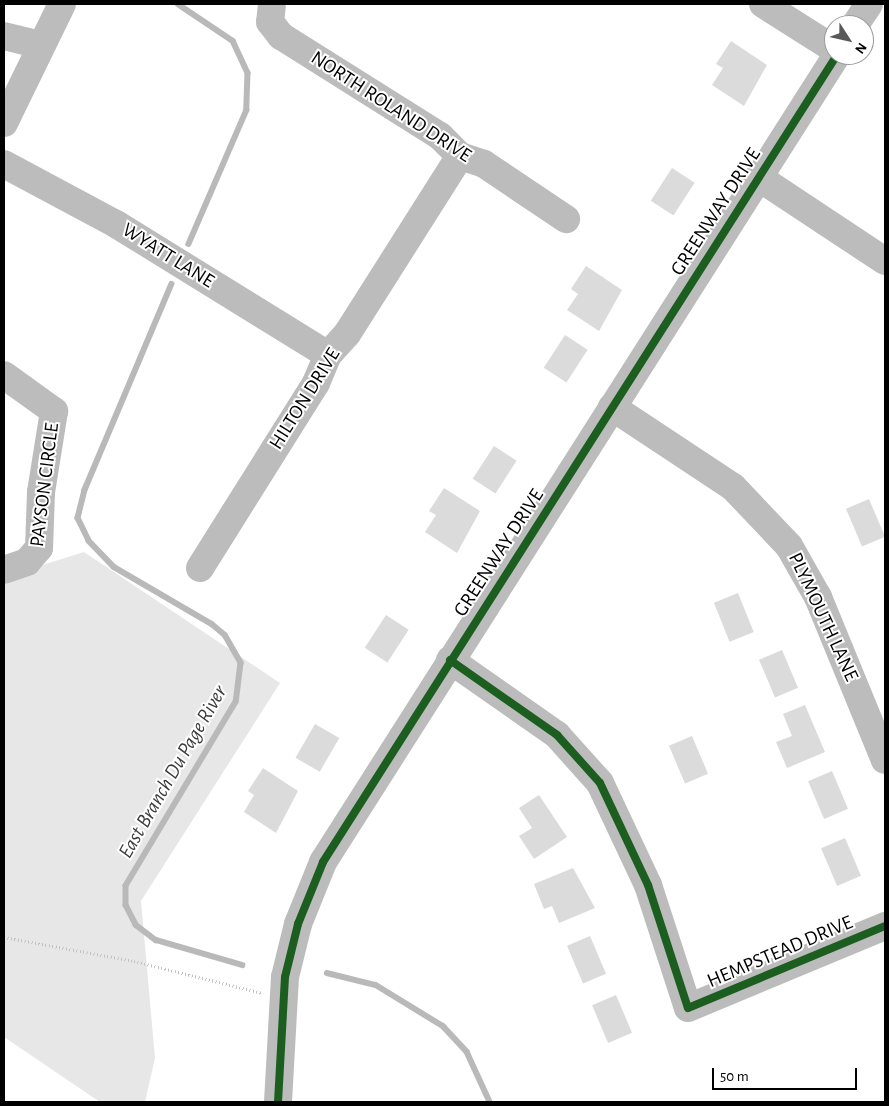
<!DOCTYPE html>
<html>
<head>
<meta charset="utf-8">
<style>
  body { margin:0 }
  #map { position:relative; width:889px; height:1106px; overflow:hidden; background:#fff; font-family:"Alegreya Sans",sans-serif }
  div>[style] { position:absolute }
  .green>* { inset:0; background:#e7e7e7 }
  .stream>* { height:5.5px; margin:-2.75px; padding:0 2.75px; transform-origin:2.75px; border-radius:2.75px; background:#b9b9b9 }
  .building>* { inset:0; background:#dbdbdb; transform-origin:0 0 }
  .path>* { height:3px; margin-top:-1.5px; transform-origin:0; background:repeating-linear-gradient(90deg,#c2c2c2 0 1px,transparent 0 3.5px) }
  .minor>* { height:28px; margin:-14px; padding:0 14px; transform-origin:14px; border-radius:14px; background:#bcbcbc }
  .cycleway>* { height:8px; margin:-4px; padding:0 4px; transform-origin:4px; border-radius:4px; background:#1b5e20 }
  span { translate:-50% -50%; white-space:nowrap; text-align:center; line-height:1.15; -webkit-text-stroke:4px #fff; paint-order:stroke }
  .street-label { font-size:20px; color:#000 }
  .water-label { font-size:21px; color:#3c3c3c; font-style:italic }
  .frame { position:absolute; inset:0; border:5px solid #000; pointer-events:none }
  .north { position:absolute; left:824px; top:15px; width:50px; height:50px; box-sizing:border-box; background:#fff; border:1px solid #999; border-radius:50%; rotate:125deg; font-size:14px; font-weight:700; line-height:20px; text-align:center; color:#000 }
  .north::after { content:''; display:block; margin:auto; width:18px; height:22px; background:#595959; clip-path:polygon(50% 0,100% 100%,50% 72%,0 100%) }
  .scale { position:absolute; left:712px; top:1068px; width:145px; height:22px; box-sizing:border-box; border:2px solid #000; border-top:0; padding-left:6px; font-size:15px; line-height:18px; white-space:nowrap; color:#000; -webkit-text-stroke:4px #fff; paint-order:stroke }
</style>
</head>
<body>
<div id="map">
  <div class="green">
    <div style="clip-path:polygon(84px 552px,280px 683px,141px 901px,155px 1058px,145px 1102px,100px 1102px,4px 1037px,4px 577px)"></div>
  </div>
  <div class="stream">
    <div style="left:178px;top:4px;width:66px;rotate:33.9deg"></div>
    <div style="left:233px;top:41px;width:35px;rotate:65deg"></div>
    <div style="left:248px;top:73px;width:37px;rotate:92deg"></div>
    <div style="left:247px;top:110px;width:146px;rotate:113.4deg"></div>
    <div style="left:172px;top:284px;width:224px;rotate:112.9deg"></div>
    <div style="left:85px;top:490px;width:29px;rotate:104deg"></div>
    <div style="left:78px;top:518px;width:25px;rotate:64deg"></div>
    <div style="left:89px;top:541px;width:36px;rotate:46deg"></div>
    <div style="left:114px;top:567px;width:113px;rotate:30.2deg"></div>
    <div style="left:212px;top:624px;width:17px;rotate:40deg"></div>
    <div style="left:225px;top:635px;width:32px;rotate:60deg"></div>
    <div style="left:241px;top:663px;width:39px;rotate:97deg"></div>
    <div style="left:236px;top:702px;width:214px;rotate:120.9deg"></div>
    <div style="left:126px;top:886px;width:19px;rotate:90deg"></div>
    <div style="left:126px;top:905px;width:22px;rotate:63deg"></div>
    <div style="left:136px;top:925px;width:25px;rotate:37deg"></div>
    <div style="left:156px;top:940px;width:90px;rotate:16.2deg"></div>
    <div style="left:327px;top:973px;width:50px;rotate:13.8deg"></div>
    <div style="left:376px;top:985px;width:79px;rotate:31.5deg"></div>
    <div style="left:443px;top:1026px;width:35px;rotate:47deg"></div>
    <div style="left:467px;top:1052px;width:55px;rotate:65.3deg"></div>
  </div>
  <div class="building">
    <div style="clip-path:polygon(731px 41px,767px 65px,744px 106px,712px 85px,723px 68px,716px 64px)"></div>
    <div style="left:672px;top:168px;width:27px;height:39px;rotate:33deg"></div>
    <div style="clip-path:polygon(586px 266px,622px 290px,599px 331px,567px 310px,578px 294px,571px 289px)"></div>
    <div style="left:565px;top:335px;width:27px;height:39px;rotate:33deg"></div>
    <div style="left:494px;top:446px;width:27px;height:39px;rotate:33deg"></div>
    <div style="clip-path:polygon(444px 488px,480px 511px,457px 553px,425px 532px,436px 515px,429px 511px)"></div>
    <div style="left:869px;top:499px;width:41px;height:25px;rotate:67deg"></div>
    <div style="left:738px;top:593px;width:42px;height:26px;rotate:68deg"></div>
    <div style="left:386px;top:615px;width:27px;height:39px;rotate:33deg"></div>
    <div style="left:782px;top:650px;width:41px;height:25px;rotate:67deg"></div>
    <div style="clip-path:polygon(805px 705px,825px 752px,787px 768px,776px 742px,792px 736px,783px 714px)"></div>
    <div style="left:315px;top:724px;width:28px;height:39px;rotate:30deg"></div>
    <div style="left:692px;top:736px;width:41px;height:25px;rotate:67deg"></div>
    <div style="clip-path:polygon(263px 768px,298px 791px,276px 833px,244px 812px,254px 795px,248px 791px)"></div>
    <div style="left:832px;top:771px;width:41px;height:26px;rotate:67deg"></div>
    <div style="clip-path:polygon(539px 795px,567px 837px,534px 859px,519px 836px,532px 828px,519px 808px)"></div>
    <div style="left:845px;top:838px;width:41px;height:26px;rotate:67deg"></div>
    <div style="clip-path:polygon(573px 868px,595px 908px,559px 923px,552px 906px,544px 909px,534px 884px)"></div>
    <div style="left:590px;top:936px;width:41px;height:25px;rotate:67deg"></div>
    <div style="left:616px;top:995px;width:41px;height:26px;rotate:67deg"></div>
  </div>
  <div class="path">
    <div style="left:4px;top:937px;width:132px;rotate:10.5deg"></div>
    <div style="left:134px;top:961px;width:132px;rotate:14deg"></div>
  </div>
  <div class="minor">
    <div style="left:272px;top:4px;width:18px;rotate:96deg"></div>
    <div style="left:270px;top:22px;width:18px;rotate:52deg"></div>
    <div style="left:281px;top:36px;width:188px;rotate:32.2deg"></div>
    <div style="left:440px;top:136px;width:28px;rotate:45deg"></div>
    <div style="left:460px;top:156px;width:25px;rotate:18deg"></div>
    <div style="left:484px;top:164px;width:99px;rotate:33.9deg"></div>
    <div style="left:763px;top:4px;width:84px;rotate:32.4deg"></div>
    <div style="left:855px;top:25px;width:25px;rotate:-56deg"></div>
    <div style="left:4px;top:36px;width:38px;rotate:14deg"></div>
    <div style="left:4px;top:123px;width:132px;rotate:-64deg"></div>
    <div style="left:4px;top:164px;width:127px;rotate:28.2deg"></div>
    <div style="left:116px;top:224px;width:249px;rotate:31.7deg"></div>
    <div style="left:758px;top:177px;width:152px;rotate:33.5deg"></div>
    <div style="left:4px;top:375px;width:62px;rotate:35.8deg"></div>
    <div style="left:54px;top:411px;width:82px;rotate:99.1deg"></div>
    <div style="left:41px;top:492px;width:56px;rotate:92deg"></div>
    <div style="left:39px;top:548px;width:18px;rotate:131deg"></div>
    <div style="left:27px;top:562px;width:24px;rotate:161deg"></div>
    <div style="left:612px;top:407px;width:145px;rotate:33.5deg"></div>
    <div style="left:733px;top:487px;width:81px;rotate:46.5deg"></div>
    <div style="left:789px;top:546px;width:59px;rotate:60.4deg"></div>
    <div style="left:818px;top:597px;width:176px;rotate:67.7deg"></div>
    <div style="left:200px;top:568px;width:218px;rotate:-57.9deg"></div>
    <div style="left:316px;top:383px;width:30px;rotate:-67deg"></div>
    <div style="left:328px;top:355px;width:28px;rotate:-48deg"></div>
    <div style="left:347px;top:334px;width:211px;rotate:-57.6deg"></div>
    <div style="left:450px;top:660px;width:131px;rotate:35deg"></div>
    <div style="left:557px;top:735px;width:64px;rotate:48.1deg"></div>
    <div style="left:600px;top:783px;width:113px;rotate:64.8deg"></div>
    <div style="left:648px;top:885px;width:129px;rotate:72deg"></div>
    <div style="left:688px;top:1008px;width:213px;rotate:-22.6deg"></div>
    <div style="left:278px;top:1102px;width:125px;rotate:-86.8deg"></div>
    <div style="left:285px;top:977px;width:55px;rotate:-76.2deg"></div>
    <div style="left:298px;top:924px;width:67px;rotate:-68deg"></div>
    <div style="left:323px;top:862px;width:957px;rotate:-57.51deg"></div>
  </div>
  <div class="cycleway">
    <div style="left:450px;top:660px;width:131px;rotate:35deg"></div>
    <div style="left:557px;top:735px;width:64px;rotate:48.1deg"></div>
    <div style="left:600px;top:783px;width:113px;rotate:64.8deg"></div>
    <div style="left:648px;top:885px;width:129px;rotate:72deg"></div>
    <div style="left:688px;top:1008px;width:213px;rotate:-22.6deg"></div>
    <div style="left:278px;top:1102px;width:125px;rotate:-86.8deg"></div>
    <div style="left:285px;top:977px;width:55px;rotate:-76.2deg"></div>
    <div style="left:298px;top:924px;width:67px;rotate:-68deg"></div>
    <div style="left:323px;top:862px;width:957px;rotate:-57.51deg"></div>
  </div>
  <div class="street-label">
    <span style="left:391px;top:107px;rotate:33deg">NORTH ROLAND DRIVE</span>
    <span style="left:716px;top:212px;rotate:-57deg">GREENWAY DRIVE</span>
    <span style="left:168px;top:256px;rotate:32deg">WYATT LANE</span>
    <span style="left:305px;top:399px;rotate:-58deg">HILTON DRIVE</span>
    <span style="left:45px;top:485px;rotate:-83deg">PAYSON CIRCLE</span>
    <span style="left:499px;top:553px;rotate:-57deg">GREENWAY DRIVE</span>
    <span style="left:823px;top:617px;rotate:65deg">PLYMOUTH LANE</span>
    <span style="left:780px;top:952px;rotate:-23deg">HEMPSTEAD DRIVE</span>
  </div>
  <div class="water-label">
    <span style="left:173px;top:772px;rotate:-60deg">East Branch Du Page River</span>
  </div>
  <div class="frame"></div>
  <div class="north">N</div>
  <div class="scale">50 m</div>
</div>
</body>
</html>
